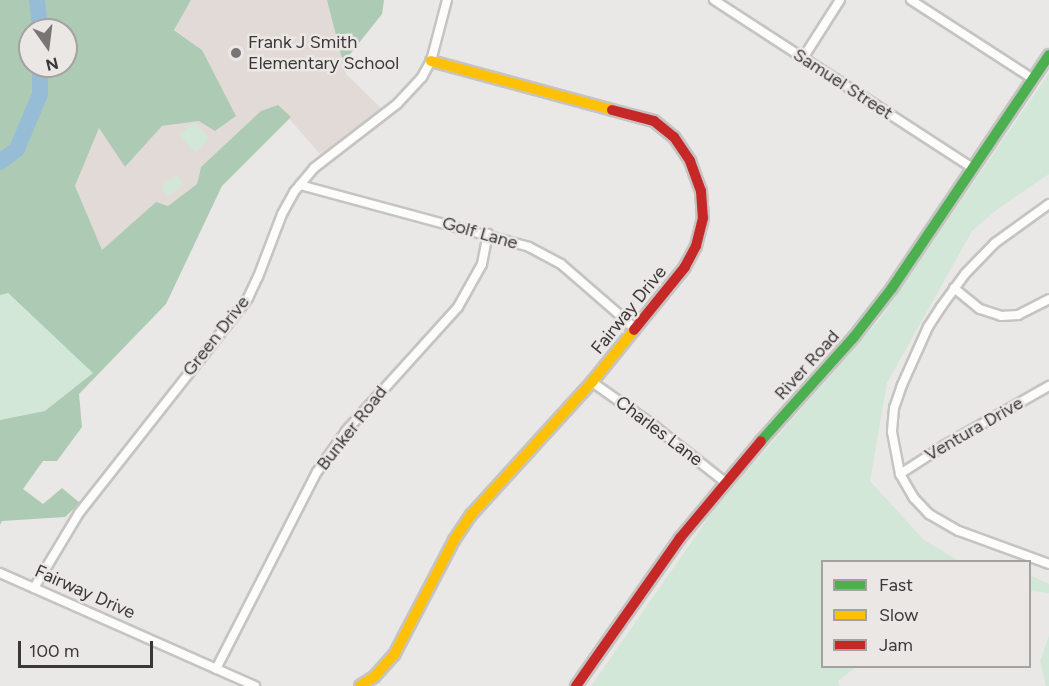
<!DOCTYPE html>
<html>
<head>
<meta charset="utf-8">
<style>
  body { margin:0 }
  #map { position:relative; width:1049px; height:686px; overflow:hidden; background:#eae8e6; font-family:Figtree,sans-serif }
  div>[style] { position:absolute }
  .built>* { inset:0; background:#e2dad6 }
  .green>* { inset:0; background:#d2e7d7; transform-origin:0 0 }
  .forest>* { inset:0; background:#adcab4 }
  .river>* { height:16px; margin:-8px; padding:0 8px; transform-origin:8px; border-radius:8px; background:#97bdd6 }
  .roads { filter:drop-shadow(2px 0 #c5c4c3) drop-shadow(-2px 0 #c5c4c3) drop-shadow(0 2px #c5c4c3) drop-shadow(0 -2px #c5c4c3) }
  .street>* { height:8px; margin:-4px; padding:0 4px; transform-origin:4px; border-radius:4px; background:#fcfcfb }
  .fast>* { height:10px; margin:-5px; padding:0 5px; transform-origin:5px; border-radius:5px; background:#4caf50 }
  .slow>* { height:10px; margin:-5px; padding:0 5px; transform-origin:5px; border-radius:5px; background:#ffc107 }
  .jam>* { height:10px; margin:-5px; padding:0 5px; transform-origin:5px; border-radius:5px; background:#c62828 }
  .dots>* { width:16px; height:16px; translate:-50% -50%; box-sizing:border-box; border:3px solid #ebe7e5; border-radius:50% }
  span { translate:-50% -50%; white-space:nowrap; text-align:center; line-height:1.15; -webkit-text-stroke:5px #ebe7e5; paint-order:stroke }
  .poi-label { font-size:18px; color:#3a3837 }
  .left { translate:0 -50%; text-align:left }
  .street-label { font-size:18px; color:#3a3837 }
  .legend { position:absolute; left:821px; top:560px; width:210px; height:108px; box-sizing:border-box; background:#ebe7e5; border:2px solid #a4a19f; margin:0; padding:8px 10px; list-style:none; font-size:18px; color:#3a3837 }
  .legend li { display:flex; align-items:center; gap:12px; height:30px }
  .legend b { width:30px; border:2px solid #a4a19f }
  .north { position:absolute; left:18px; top:18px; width:60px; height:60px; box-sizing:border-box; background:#ebe7e5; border:2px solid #a4a19f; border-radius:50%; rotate:166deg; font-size:16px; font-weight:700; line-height:24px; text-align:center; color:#3a3837 }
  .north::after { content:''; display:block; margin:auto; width:21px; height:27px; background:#787674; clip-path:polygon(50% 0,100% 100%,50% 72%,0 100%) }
  .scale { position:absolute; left:18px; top:641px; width:135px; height:27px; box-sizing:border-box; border:3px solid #3a3837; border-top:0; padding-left:8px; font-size:18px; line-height:21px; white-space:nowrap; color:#3a3837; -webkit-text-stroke:4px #ebe7e5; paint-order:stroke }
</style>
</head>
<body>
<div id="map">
  <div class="built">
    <div style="clip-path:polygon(191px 0,327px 0,346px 74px,381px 108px,350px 134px,320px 154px,278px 106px,201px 167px,197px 184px,168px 206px,156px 202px,102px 251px,75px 186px,99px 127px,125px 167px,162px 126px,199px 121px,202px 50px,174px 29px)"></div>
  </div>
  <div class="green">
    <div style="clip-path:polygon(1049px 73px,1049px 174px,999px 208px,972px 231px,887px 383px,870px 481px,924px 540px,959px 561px,822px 562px,822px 666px,856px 667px,838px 681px,840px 686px,591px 686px,715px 508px,879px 320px)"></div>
    <div style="left:194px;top:122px;width:23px;height:20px;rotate:47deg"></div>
    <div style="left:177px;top:175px;width:12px;height:20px;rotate:55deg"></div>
    <div style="clip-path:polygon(7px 293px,94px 373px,40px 418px,0 423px,0 295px)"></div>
    <div style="clip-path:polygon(1030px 575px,1049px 584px,1049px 593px,1030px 591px)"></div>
    <div style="clip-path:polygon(1049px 636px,1049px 686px,1046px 686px,1040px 661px)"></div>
  </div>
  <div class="forest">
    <div style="clip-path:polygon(evenodd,0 0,191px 0,174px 30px,202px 50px,236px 116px,215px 131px,199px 121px,162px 126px,125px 167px,99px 128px,75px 186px,102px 250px,156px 202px,168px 206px,197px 184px,201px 167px,261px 111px,278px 105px,291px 117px,222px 186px,166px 304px,79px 394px,82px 427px,57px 461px,43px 461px,23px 489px,43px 504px,62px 488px,80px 503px,65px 517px,2px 521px,0 525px,0 420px,45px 411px,93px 373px,8px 293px,0 295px,0 0,30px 30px,66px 30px,66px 66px,30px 66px,30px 30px)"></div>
    <div style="clip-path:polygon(327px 0,384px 0,382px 14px,343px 63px)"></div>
  </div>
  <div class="river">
    <div style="left:37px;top:0;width:30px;rotate:84deg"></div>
    <div style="left:0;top:162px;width:21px;rotate:-37deg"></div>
    <div style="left:17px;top:149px;width:60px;rotate:-67.3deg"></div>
    <div style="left:40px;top:94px;width:28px;rotate:-90deg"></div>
  </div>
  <div class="roads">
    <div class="street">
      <div style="left:714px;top:0;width:309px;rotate:33deg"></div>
      <div style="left:911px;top:0;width:145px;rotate:32.9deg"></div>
      <div style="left:803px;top:58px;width:69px;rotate:-57.5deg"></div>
      <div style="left:300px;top:185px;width:237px;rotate:15.1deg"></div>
      <div style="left:529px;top:247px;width:36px;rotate:28deg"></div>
      <div style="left:561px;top:264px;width:98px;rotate:40.9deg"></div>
      <div style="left:1049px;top:204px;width:67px;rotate:144.2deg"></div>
      <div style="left:995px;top:243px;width:43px;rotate:134.1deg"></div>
      <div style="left:965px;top:274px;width:41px;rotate:126deg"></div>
      <div style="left:941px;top:307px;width:24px;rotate:123deg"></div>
      <div style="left:928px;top:327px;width:64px;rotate:114.1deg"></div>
      <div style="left:902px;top:385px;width:24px;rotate:109deg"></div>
      <div style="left:894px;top:408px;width:24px;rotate:95deg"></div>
      <div style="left:892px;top:432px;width:43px;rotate:79.2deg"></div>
      <div style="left:900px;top:474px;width:28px;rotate:60deg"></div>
      <div style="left:914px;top:498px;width:22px;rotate:47deg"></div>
      <div style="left:929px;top:514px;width:34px;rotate:30deg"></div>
      <div style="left:959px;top:531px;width:96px;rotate:20.1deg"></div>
      <div style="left:954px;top:288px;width:33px;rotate:39deg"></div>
      <div style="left:980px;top:309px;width:22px;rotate:18deg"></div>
      <div style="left:1001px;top:316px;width:17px;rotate:-3deg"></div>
      <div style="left:1018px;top:315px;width:35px;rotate:-27deg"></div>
      <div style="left:592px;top:382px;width:75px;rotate:35.2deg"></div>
      <div style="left:653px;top:425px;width:92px;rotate:38.4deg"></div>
      <div style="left:900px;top:474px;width:54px;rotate:-32.8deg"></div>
      <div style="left:945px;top:445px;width:120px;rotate:-29.6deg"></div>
      <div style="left:0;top:573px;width:279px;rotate:23.9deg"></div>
      <div style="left:34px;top:588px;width:87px;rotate:-59deg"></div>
      <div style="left:79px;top:513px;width:273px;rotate:-51.8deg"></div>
      <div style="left:248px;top:298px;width:23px;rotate:-65deg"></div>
      <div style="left:258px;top:277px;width:67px;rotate:-69.1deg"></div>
      <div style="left:282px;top:214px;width:25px;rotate:-61deg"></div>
      <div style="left:294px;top:192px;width:31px;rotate:-50deg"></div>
      <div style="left:314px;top:168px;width:105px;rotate:-37.6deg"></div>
      <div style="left:397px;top:104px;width:37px;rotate:-47deg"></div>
      <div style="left:422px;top:77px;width:18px;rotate:-61deg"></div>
      <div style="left:431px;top:61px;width:63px;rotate:-75.3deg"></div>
      <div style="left:216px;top:669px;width:221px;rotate:-62.9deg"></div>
      <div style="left:317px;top:472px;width:50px;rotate:-54.7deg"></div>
      <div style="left:346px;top:431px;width:167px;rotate:-47.9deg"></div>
      <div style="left:458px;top:307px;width:49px;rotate:-60.8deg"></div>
      <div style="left:482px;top:264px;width:31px;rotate:-79deg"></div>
    </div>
    <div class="fast">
      <div style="left:761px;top:441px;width:140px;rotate:-48.2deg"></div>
      <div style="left:854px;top:337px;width:62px;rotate:-52.2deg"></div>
      <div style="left:892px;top:288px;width:281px;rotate:-56deg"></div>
    </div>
    <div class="slow">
      <div style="left:431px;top:61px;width:188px;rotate:15.1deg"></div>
      <div style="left:360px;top:686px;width:17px;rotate:-33deg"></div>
      <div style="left:374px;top:677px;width:30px;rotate:-48deg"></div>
      <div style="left:394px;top:655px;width:130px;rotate:-62.4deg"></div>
      <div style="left:454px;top:540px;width:30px;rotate:-56deg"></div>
      <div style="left:471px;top:515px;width:180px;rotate:-47.7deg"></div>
      <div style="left:592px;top:382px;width:67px;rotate:-51.1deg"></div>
    </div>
    <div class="jam">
      <div style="left:612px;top:110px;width:43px;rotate:14.7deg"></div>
      <div style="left:654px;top:121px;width:26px;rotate:39deg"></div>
      <div style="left:674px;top:137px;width:29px;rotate:56deg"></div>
      <div style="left:690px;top:161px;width:32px;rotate:70deg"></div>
      <div style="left:701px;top:191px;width:27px;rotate:86deg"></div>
      <div style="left:703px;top:218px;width:29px;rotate:104deg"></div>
      <div style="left:696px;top:246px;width:24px;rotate:118deg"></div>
      <div style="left:685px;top:267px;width:81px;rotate:129deg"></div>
      <div style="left:576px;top:686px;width:181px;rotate:-54.9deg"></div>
      <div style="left:680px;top:538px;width:126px;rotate:-50.1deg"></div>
    </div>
  </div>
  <div class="dots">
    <div style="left:236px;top:53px;background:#787674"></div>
  </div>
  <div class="poi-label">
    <span class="left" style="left:248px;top:53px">Frank J Smith<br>Elementary School</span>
  </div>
  <div class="street-label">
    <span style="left:843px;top:84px;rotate:33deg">Samuel Street</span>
    <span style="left:480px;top:233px;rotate:16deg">Golf Lane</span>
    <span style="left:629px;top:310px;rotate:-51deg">Fairway Drive</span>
    <span style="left:216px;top:336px;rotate:-52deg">Green Drive</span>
    <span style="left:807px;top:365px;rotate:-48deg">River Road</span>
    <span style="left:352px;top:428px;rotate:-52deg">Bunker Road</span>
    <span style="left:974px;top:429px;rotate:-30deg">Ventura Drive</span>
    <span style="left:659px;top:431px;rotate:37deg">Charles Lane</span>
    <span style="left:85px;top:592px;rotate:24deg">Fairway Drive</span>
  </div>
  <ul class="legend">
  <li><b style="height:8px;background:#4caf50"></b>Fast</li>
  <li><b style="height:8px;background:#ffc107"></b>Slow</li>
  <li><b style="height:8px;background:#c62828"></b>Jam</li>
  </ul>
  <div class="north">N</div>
  <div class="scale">100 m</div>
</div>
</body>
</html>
